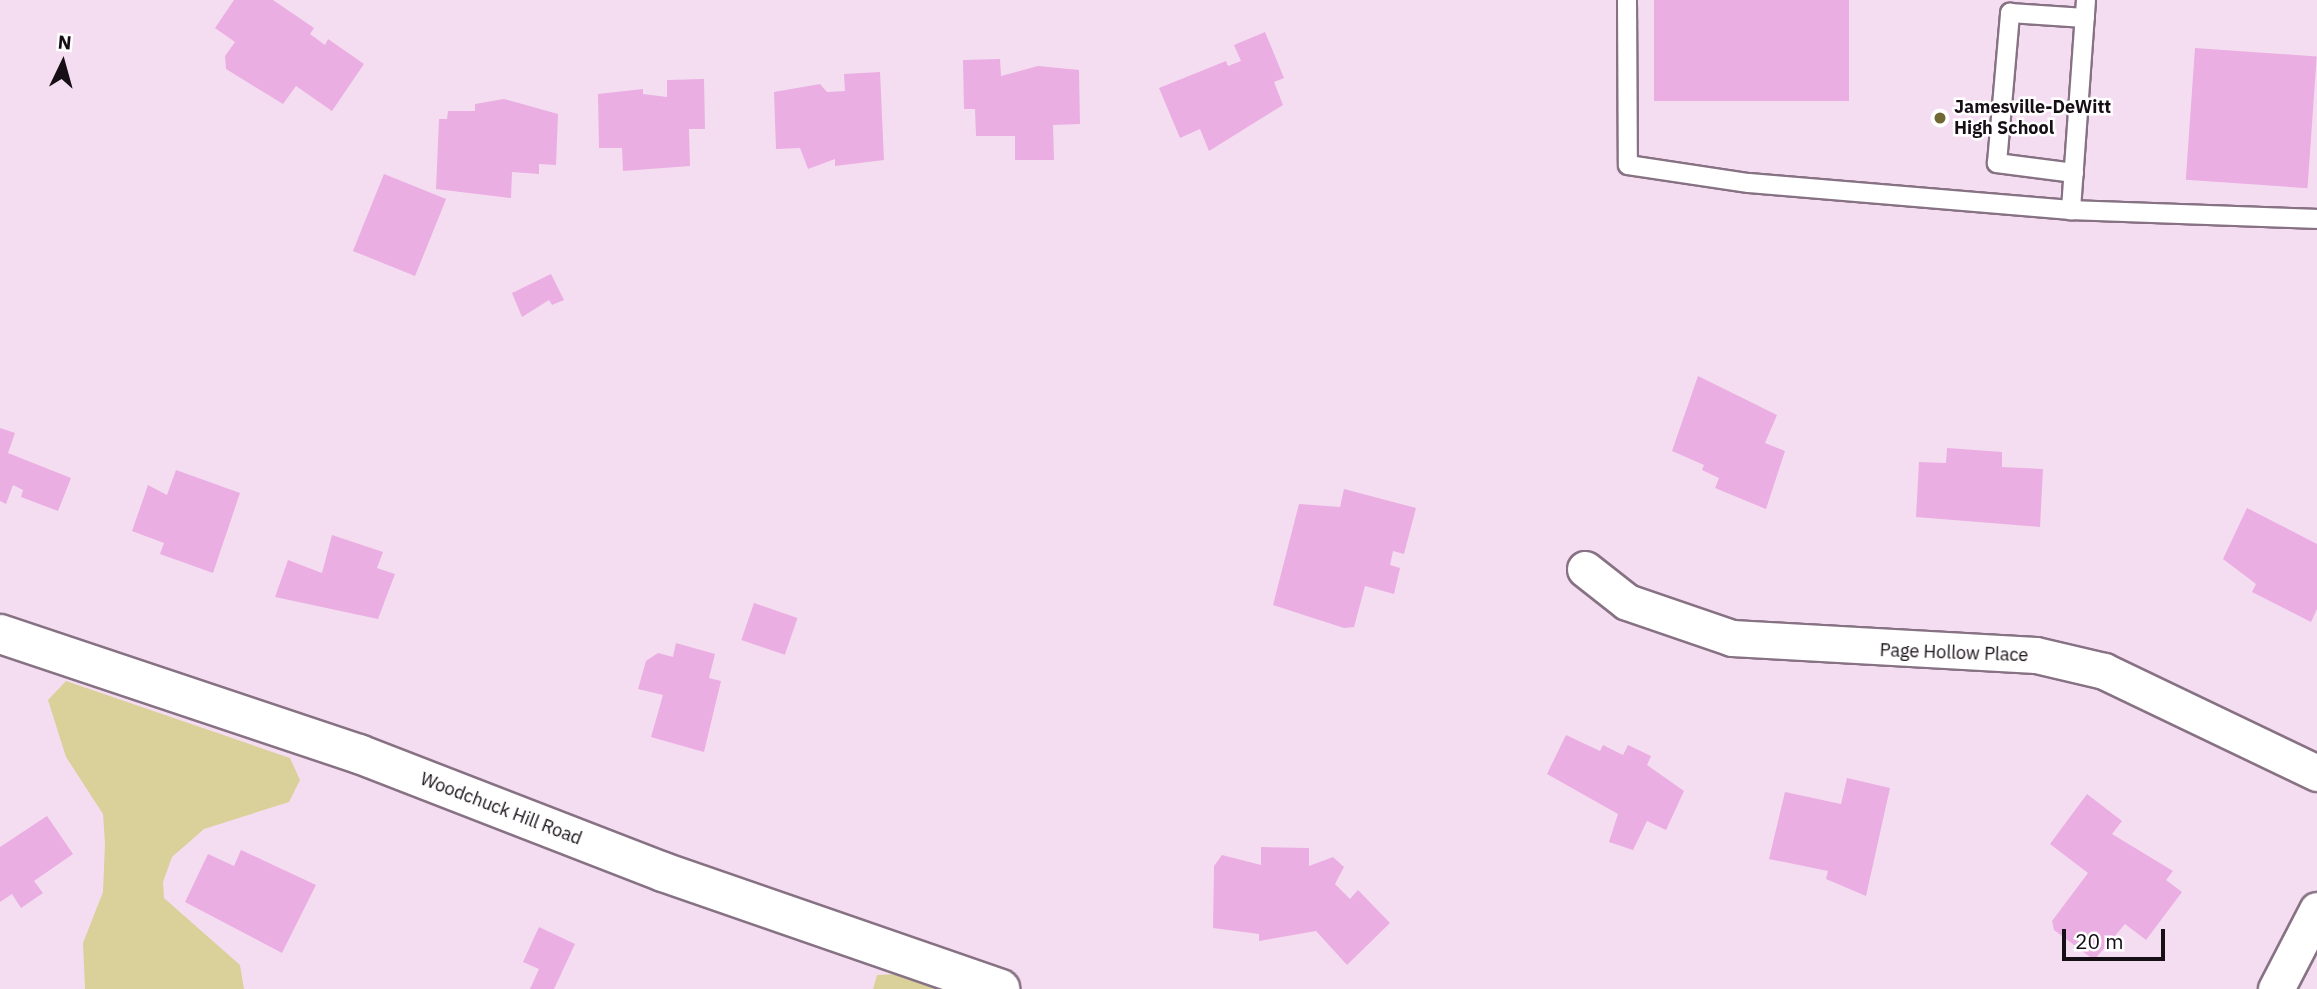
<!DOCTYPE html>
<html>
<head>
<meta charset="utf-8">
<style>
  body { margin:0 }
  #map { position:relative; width:2317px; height:989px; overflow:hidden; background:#f5ddf1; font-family:"IBM Plex Sans",sans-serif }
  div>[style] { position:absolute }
  .green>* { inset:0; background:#d9d09a }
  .building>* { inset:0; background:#eaaee2; transform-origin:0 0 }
  .roads { filter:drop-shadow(2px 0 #877284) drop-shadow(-2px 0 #877284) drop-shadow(0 2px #877284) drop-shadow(0 -2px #877284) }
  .service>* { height:18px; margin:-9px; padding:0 9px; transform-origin:9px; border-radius:9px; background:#fff }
  .minor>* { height:35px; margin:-17.5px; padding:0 17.5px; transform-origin:17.5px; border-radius:17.5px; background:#fff }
  .tertiary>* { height:38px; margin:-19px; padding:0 19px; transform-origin:19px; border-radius:19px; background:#fff }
  .dots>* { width:19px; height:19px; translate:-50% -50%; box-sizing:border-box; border:4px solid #fff; border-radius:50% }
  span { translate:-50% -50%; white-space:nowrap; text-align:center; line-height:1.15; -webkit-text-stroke:5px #fff; paint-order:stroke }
  .poi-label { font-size:18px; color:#170f16; font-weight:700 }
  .left { translate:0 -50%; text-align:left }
  .street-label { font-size:18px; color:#170f16 }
  .north { position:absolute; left:28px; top:28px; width:70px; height:70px; -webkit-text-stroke:5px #fff; paint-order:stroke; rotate:5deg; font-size:19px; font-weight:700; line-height:28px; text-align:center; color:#170f16 }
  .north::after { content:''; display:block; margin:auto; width:24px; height:32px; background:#170f16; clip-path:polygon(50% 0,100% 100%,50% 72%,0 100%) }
  .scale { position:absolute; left:2062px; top:929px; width:103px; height:32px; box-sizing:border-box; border:4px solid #170f16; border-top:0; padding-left:9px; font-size:21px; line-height:24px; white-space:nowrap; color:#170f16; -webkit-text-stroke:5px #fff; paint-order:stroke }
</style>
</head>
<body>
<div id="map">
  <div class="green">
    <div style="clip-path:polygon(66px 681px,290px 758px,300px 780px,289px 802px,204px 829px,172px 857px,163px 882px,164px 898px,240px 965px,244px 989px,85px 989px,83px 943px,103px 892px,105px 843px,103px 814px,66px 757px,48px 700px)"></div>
    <div style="clip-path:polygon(897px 974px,939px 989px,873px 989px,877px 975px)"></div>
  </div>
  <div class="building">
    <div style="clip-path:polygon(234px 0,273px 0,314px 28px,310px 34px,325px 45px,328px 39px,364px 64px,332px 111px,296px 86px,283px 104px,226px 69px,225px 56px,235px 42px,215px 28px)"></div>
    <div style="left:1654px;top:0;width:195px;height:101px"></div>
    <div style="clip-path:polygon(1265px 32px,1284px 78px,1274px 82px,1283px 105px,1209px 151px,1200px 129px,1180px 138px,1159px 88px,1226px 61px,1228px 66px,1241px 61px,1234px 45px)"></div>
    <div style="left:2195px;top:48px;width:122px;height:132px;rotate:4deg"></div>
    <div style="clip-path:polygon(1000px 59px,1001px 76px,1038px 66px,1079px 70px,1080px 124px,1053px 125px,1054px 160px,1015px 160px,1015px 136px,976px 136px,975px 109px,964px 109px,963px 60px)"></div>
    <div style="clip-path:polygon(880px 72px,884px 160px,835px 166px,835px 159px,808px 169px,800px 148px,776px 149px,774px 92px,820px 84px,827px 92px,845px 91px,844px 74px)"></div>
    <div style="clip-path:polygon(704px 79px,705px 129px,689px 129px,690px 166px,623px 171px,622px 148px,599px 148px,598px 94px,643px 89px,643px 94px,667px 97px,667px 80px)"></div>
    <div style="clip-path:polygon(504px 99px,558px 114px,556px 165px,539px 164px,539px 174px,512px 172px,511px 198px,436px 189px,439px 119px,447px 119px,448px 111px,475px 111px,475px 104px)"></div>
    <div style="left:384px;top:174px;width:67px;height:83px;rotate:22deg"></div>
    <div style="clip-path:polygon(551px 274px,564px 300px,552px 305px,549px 300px,522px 317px,512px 293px)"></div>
    <div style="clip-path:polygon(1698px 376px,1777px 415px,1765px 443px,1785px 451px,1766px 509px,1715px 488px,1719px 478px,1702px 470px,1704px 465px,1672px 451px)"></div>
    <div style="clip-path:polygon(0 428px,15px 433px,8px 453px,71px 478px,58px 511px,21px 497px,23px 490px,13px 485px,6px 504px,0 501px)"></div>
    <div style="clip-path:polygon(1947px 448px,2002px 452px,2002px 467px,2043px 469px,2040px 527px,1916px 517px,1919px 462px,1946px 463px)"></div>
    <div style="clip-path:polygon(176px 470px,240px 493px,213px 573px,160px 554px,164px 543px,132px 531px,148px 485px,167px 495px)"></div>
    <div style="clip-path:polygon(1344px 489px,1416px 508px,1404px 554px,1393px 551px,1390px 565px,1400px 568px,1394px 594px,1365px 586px,1354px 627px,1344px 628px,1273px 605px,1299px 504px,1340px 507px)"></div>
    <div style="clip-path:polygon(2247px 508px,2317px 544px,2317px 609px,2311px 622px,2252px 592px,2256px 584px,2223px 559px)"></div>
    <div style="clip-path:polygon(332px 535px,383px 552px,377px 568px,395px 574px,378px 619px,275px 597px,288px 560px,322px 573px)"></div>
    <div style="left:754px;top:603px;width:46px;height:39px;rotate:19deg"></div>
    <div style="clip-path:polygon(676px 643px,715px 654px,709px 678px,721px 681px,704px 752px,651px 737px,663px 695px,638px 689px,646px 661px,658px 653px,673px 657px)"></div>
    <div style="clip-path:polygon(1566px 735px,1600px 751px,1603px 745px,1623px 755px,1628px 745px,1651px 756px,1647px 765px,1684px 791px,1666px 830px,1647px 821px,1633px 850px,1609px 842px,1618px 814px,1547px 774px)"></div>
    <div style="clip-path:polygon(1847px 778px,1890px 788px,1866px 896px,1826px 879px,1828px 871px,1769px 859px,1785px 792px,1841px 804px)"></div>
    <div style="clip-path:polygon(2087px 794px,2122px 821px,2112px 834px,2173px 871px,2166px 880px,2182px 892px,2146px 940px,2125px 924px,2094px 960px,2054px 930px,2052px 921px,2088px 873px,2050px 844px)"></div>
    <div style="clip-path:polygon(47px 816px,73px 854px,34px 881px,43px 893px,21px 908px,12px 894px,0 902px,0 847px)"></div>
    <div style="clip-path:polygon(1261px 847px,1309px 848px,1309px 866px,1333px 857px,1344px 867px,1335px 884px,1350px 899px,1358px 890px,1390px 923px,1347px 965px,1316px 931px,1259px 941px,1259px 934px,1213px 928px,1214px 866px,1222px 855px,1261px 865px)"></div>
    <div style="clip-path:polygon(241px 850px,316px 885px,282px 953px,185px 902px,208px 854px,234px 866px)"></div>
    <div style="clip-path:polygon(539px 927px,575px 944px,554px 989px,530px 989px,539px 969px,523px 962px)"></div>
  </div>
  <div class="roads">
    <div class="service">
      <div style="left:1627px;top:0;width:165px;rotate:89.7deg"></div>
      <div style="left:1628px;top:165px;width:122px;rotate:8.5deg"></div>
      <div style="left:1749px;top:183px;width:323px;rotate:4.8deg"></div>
      <div style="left:2086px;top:0;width:211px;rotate:94.1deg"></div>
      <div style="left:2071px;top:210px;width:246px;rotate:2.1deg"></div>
      <div style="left:2074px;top:173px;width:78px;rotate:-172.6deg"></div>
      <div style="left:1997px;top:163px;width:151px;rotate:-85deg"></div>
      <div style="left:2010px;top:13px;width:75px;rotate:3.8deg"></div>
    </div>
    <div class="minor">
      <div style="left:1585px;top:569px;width:53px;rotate:38.2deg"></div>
      <div style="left:1627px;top:602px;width:111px;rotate:18.9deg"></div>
      <div style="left:1732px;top:638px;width:304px;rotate:3.2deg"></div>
      <div style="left:2036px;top:655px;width:70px;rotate:13.2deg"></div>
      <div style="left:2104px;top:671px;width:236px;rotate:25.6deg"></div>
      <div style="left:2276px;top:989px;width:89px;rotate:-62.6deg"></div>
    </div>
    <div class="tertiary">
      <div style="left:0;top:634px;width:379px;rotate:18.5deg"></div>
      <div style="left:359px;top:754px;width:326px;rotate:21.2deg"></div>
      <div style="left:663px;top:872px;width:357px;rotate:19.1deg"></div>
    </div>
  </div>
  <div class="dots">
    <div style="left:1940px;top:118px;background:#706734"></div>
  </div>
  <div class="poi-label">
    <span class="left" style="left:1954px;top:118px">Jamesville-DeWitt<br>High School</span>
  </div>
  <div class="street-label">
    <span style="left:1954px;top:653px;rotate:2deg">Page Hollow Place</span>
    <span style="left:501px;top:809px;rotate:21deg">Woodchuck Hill Road</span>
  </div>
  <div class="north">N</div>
  <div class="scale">20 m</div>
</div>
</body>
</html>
